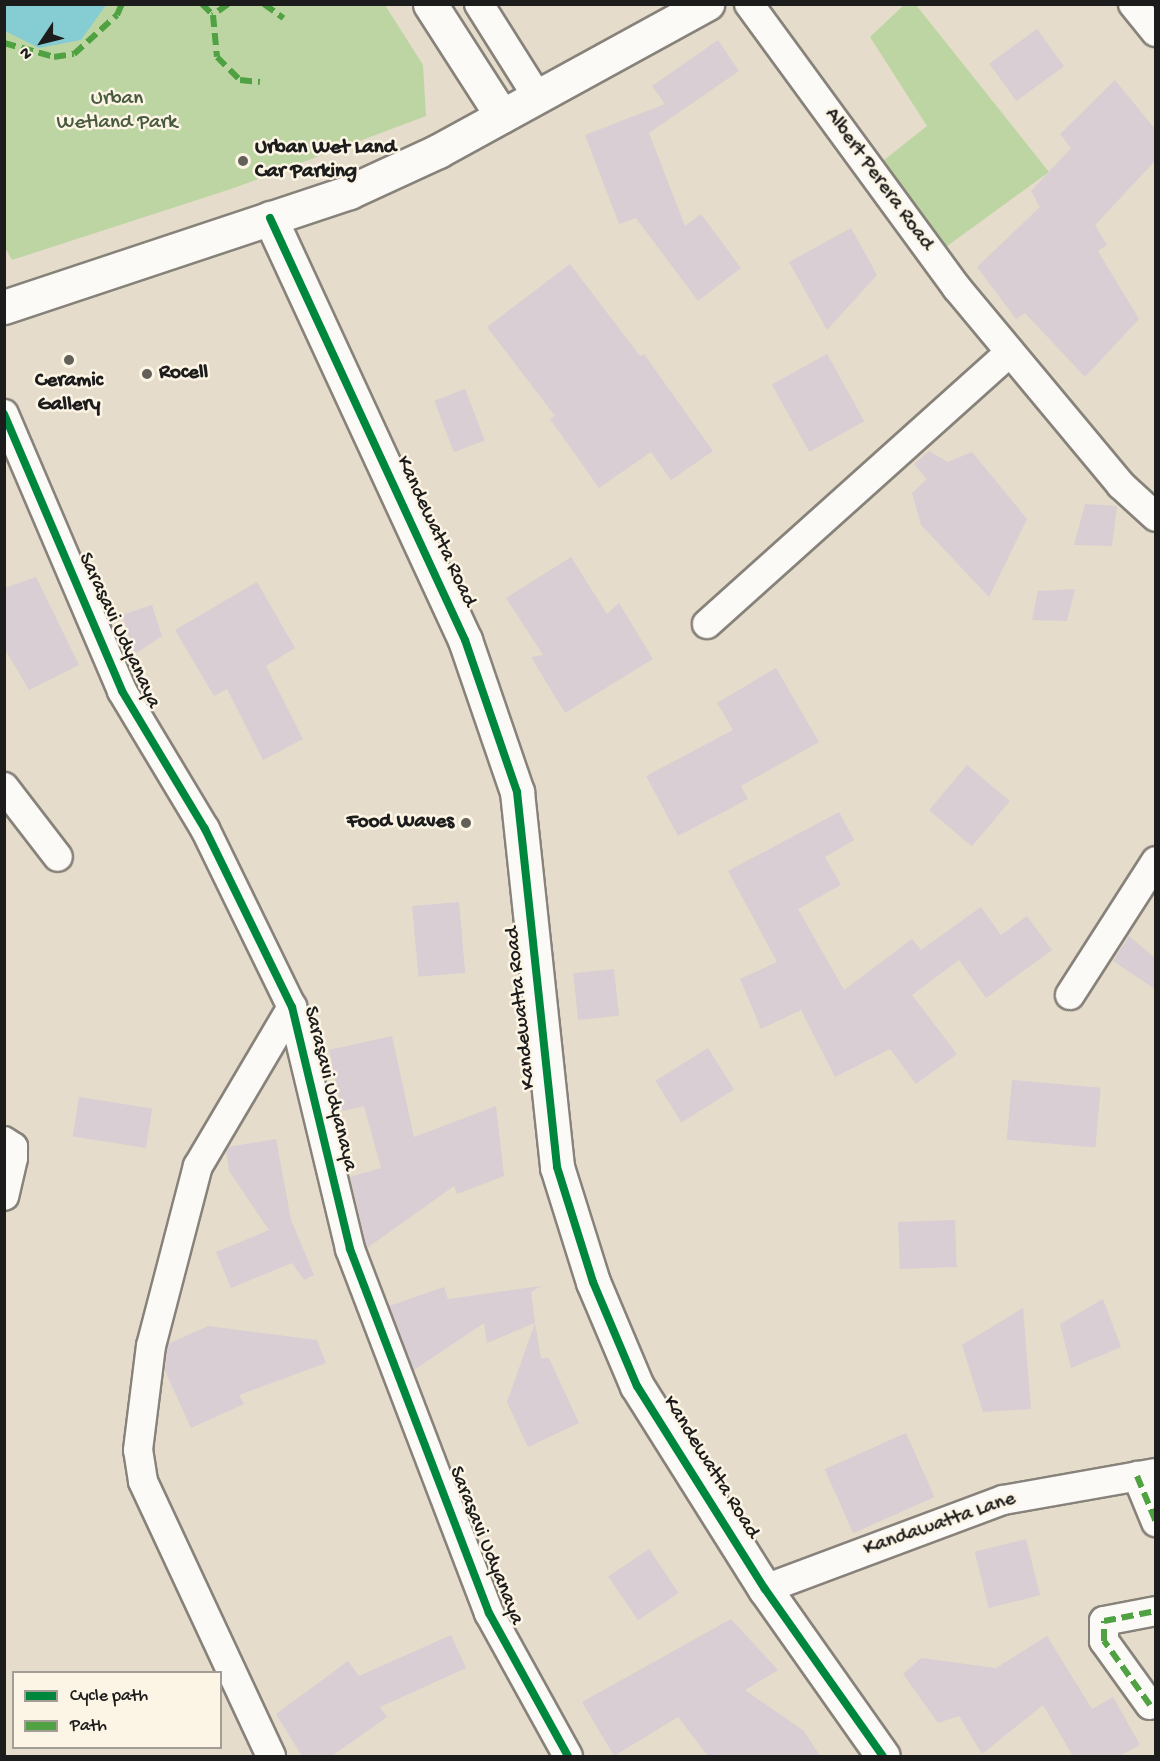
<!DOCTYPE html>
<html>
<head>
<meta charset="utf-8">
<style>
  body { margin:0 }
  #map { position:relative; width:1160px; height:1761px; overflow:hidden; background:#e6dccb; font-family:"Gochi Hand",sans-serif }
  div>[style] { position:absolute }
  .green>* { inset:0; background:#bdd5a2 }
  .water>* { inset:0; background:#85ccd3 }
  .building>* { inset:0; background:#d9ced3; transform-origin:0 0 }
  .roads { filter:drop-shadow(2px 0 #87827a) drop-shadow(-2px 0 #87827a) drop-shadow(0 2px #87827a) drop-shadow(0 -2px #87827a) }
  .street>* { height:28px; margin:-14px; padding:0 14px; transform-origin:14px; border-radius:14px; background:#fbfaf7 }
  .secondary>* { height:33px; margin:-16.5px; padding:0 16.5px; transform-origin:16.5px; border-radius:16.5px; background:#fbfaf7 }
  .primary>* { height:33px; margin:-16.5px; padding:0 16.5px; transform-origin:16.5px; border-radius:16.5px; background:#fbfaf7 }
  .quiet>* { height:6px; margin-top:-3px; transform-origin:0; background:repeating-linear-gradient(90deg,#4fa141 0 12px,transparent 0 18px) }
  .cycleway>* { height:8px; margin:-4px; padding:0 4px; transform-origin:4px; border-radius:4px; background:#00873e }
  .dots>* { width:16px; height:16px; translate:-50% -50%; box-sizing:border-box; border:3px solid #fcf5e5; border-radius:50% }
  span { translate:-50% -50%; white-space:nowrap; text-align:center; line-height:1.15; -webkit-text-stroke:5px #fcf5e5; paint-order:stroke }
  .park-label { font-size:21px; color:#495b3f }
  .poi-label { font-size:21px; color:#1c1c1c; font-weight:700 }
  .left { translate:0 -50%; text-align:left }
  .right { translate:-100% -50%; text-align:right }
  .street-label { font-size:21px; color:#1c1c1c }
  .frame { position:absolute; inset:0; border:6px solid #1c1c1c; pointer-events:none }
  .legend { position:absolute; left:12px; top:1671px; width:210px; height:78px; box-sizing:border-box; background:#fcf5e5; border:2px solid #a29e95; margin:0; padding:8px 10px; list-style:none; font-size:18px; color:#1c1c1c }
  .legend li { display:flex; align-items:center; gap:12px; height:30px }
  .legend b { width:30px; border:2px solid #a29e95 }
  .north { position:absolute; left:12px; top:12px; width:60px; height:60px; -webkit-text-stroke:4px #fcf5e5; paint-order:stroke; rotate:235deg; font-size:16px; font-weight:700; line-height:24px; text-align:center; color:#1c1c1c }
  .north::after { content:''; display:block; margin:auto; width:21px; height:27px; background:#1c1c1c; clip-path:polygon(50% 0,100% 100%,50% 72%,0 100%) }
</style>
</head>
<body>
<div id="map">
  <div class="green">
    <div style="clip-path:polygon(905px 4px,916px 5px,1049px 172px,943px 249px,869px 172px,927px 126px,870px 37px)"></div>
    <div style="clip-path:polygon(4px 5px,385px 5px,423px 65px,426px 116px,234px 188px,12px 260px,4px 246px)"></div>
  </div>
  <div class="water">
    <div style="clip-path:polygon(4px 5px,5px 4px,106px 5px,81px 40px,39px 48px,5px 31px)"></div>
  </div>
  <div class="building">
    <div style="left:1037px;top:29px;width:46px;height:59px;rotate:54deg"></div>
    <div style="clip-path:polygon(718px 40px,739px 71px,649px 133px,685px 226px,701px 214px,741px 268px,698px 301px,636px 218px,619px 224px,585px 135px,665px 104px,652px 86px)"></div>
    <div style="clip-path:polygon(1115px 80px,1155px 129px,1155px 161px,1095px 225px,1107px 245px,1098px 251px,1139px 319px,1085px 377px,1025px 313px,1016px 319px,977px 267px,1040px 207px,1031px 191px,1071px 148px,1060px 134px)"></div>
    <div style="clip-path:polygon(851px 228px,877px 275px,827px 330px,789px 262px)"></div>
    <div style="clip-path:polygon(570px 264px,640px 356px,644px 354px,713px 451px,671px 480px,651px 452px,599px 488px,550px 419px,555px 416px,487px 327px)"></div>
    <div style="left:827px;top:354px;width:77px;height:63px;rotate:61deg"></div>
    <div style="left:465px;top:389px;width:55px;height:33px;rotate:69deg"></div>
    <div style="clip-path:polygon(929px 451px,948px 462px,972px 452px,1027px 519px,989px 597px,921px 525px,912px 493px,927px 479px,914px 464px)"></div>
    <div style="clip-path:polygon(1085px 504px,1117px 506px,1112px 546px,1074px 545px)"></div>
    <div style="clip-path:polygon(571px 557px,607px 614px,619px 603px,653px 659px,565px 713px,531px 657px,543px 655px,506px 598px)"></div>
    <div style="clip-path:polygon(36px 577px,79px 665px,29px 690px,4px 648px,4px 588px)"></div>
    <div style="clip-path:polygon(257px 582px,295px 648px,266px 666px,303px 739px,263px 760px,227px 689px,214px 696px,175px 630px)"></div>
    <div style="clip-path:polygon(1075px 589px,1067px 621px,1032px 620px,1038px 591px)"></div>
    <div style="clip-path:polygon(152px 605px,162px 636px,135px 654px,122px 615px)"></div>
    <div style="clip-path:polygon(776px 668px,819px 742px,741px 786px,748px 799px,678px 836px,646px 776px,733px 730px,717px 703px)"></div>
    <div style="left:967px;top:765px;width:56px;height:59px;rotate:40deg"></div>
    <div style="clip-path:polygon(839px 812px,854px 840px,825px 857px,841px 885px,798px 909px,844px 990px,912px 939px,921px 950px,981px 907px,1001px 935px,1027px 916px,1052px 950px,986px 998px,959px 960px,912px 995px,957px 1054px,916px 1084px,890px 1049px,835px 1077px,801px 1010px,761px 1029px,740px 979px,777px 962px,728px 871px)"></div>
    <div style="left:459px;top:902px;width:71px;height:47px;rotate:85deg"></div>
    <div style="clip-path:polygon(1129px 936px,1155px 958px,1155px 989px,1113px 961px)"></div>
    <div style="left:614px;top:969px;width:47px;height:41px;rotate:84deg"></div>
    <div style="clip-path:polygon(392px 1036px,414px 1137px,496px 1106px,504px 1176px,457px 1194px,454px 1186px,367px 1248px,350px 1177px,381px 1168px,364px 1106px,342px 1111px,329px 1050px)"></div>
    <div style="left:708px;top:1048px;width:49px;height:62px;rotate:58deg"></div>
    <div style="left:1012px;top:1080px;width:89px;height:60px;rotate:5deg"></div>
    <div style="left:79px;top:1097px;width:74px;height:40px;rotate:9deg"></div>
    <div style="clip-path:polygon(276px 1139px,291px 1220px,314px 1275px,304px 1280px,292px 1263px,231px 1288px,216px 1252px,269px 1230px,229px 1171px,226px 1151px,228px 1147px)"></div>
    <div style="left:955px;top:1220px;width:47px;height:57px;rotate:88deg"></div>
    <div style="clip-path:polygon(541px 1286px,531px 1292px,535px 1323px,487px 1343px,484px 1323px,414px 1370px,389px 1306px,444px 1287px,448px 1299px)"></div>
    <div style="clip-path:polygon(1103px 1299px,1121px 1347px,1071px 1368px,1060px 1324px)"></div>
    <div style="clip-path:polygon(1023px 1308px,1031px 1409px,983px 1412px,962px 1345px)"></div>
    <div style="clip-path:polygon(535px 1323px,541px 1358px,549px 1358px,579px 1423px,528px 1447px,507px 1402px)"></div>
    <div style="clip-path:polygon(208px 1326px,317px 1340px,326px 1363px,239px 1395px,244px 1404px,191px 1428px,165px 1371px,167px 1349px,168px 1344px)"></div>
    <div style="left:906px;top:1433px;width:70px;height:89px;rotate:66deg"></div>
    <div style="left:1026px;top:1539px;width:58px;height:53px;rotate:76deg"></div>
    <div style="left:649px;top:1549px;width:53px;height:49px;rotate:56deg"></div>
    <div style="clip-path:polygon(731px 1619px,778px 1670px,745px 1690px,804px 1731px,820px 1756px,708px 1756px,678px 1717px,614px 1756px,582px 1702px)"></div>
    <div style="clip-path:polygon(451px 1635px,466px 1668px,380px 1707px,387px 1717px,332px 1756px,302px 1756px,276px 1714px,348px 1661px,359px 1676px)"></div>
    <div style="clip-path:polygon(1047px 1636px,1092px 1709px,1113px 1697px,1140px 1745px,1120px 1756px,1073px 1756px,1043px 1705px,982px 1754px,959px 1716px,938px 1723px,903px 1674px,921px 1658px,996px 1668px)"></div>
  </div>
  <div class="roads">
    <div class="street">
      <div style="left:479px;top:4px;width:109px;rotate:57.8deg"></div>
      <div style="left:749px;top:4px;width:352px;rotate:53.8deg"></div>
      <div style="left:957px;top:288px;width:256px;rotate:50.2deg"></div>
      <div style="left:1121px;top:485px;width:47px;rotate:42.4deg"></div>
      <div style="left:1133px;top:4px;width:36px;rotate:51deg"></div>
      <div style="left:4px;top:414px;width:301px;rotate:66.9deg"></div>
      <div style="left:122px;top:691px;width:161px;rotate:59deg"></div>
      <div style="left:205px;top:829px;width:198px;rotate:64deg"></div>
      <div style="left:292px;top:1007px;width:249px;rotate:76.5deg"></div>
      <div style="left:350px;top:1249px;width:390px;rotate:69.1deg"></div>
      <div style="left:489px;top:1613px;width:163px;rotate:61.1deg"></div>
      <div style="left:707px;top:624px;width:407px;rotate:-41.9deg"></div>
      <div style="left:4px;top:787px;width:88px;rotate:52.4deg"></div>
      <div style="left:1070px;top:995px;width:159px;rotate:-57.3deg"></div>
      <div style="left:4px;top:1141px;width:11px;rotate:34deg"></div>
      <div style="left:13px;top:1147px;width:11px;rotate:90deg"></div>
      <div style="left:13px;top:1158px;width:39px;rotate:103deg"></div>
      <div style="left:1137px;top:1476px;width:50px;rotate:67.6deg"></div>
      <div style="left:765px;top:1589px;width:254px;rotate:-20.5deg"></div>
      <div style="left:1003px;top:1500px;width:155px;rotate:-10deg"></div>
      <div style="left:1150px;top:1705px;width:79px;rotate:-125.7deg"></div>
      <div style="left:1104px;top:1641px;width:20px;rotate:-90deg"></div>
      <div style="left:1104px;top:1621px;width:53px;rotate:-10.9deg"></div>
      <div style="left:271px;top:1756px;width:303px;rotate:-115deg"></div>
      <div style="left:143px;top:1481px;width:31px;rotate:-99deg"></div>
      <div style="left:138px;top:1450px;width:105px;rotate:-82.9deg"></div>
      <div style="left:151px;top:1346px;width:186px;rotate:-75.4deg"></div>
      <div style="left:198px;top:1166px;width:185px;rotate:-59.4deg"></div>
    </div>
    <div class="secondary">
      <div style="left:270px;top:218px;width:465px;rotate:65.2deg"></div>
      <div style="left:465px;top:640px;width:161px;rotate:71.1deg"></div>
      <div style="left:517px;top:792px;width:377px;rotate:83.9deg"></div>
      <div style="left:557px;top:1167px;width:121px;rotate:72.6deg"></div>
      <div style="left:593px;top:1282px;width:113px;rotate:67.1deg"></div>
      <div style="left:637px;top:1386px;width:240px;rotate:57.8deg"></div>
      <div style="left:765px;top:1589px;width:204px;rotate:54.8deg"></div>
    </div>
    <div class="primary">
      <div style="left:430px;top:4px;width:133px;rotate:57.3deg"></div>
      <div style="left:4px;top:307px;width:364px;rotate:-18.4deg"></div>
      <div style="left:349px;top:192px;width:98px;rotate:-24.7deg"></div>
      <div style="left:438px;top:151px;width:307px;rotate:-28.7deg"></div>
    </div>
  </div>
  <div class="quiet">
    <div style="left:202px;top:4px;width:16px;rotate:45deg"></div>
    <div style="left:228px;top:4px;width:19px;rotate:144deg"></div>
    <div style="left:213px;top:15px;width:42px;rotate:84.6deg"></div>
    <div style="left:217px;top:57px;width:33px;rotate:45deg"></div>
    <div style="left:240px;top:80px;width:20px;rotate:6deg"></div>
    <div style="left:264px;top:4px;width:24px;rotate:36deg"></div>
    <div style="left:4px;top:43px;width:52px;rotate:15.6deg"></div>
    <div style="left:54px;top:57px;width:20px;rotate:-9deg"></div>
    <div style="left:74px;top:54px;width:58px;rotate:-42.2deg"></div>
    <div style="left:117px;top:15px;width:12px;rotate:-66deg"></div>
    <div style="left:1137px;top:1476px;width:50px;rotate:67.6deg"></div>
    <div style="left:1150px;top:1705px;width:79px;rotate:-125.7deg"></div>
    <div style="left:1104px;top:1641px;width:20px;rotate:-90deg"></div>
    <div style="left:1104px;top:1621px;width:53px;rotate:-10.9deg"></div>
  </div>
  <div class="cycleway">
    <div style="left:270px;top:218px;width:465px;rotate:65.2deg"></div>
    <div style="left:465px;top:640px;width:161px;rotate:71.1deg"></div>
    <div style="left:517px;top:792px;width:377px;rotate:83.9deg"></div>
    <div style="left:557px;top:1167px;width:121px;rotate:72.6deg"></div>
    <div style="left:593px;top:1282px;width:113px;rotate:67.1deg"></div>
    <div style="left:637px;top:1386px;width:240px;rotate:57.8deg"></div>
    <div style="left:765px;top:1589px;width:204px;rotate:54.8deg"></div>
    <div style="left:4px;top:414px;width:301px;rotate:66.9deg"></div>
    <div style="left:122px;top:691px;width:161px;rotate:59deg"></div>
    <div style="left:205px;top:829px;width:198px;rotate:64deg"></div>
    <div style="left:292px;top:1007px;width:249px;rotate:76.5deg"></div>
    <div style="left:350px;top:1249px;width:390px;rotate:69.1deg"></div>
    <div style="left:489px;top:1613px;width:163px;rotate:61.1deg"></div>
  </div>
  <div class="dots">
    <div style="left:243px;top:161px;background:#635f59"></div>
    <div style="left:69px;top:360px;background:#635f59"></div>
    <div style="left:147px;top:374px;background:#635f59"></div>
    <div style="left:466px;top:823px;background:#635f59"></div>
  </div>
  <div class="park-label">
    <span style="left:117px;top:112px">Urban<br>Wetland Park</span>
  </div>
  <div class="poi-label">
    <span class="left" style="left:255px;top:161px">Urban Wet Land<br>Car Parking</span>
    <span class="left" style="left:159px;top:374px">Rocell</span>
    <span style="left:69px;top:394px">Ceramic<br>Gallery</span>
    <span class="right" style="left:454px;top:823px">Food Waves</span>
  </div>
  <div class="street-label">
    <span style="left:878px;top:180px;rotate:54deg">Albert Perera Road</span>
    <span style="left:435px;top:532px;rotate:65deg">Kandewatta Road</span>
    <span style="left:118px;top:631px;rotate:65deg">Sarasavi Udyanaya</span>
    <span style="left:522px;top:1008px;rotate:-96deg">Kandewatta Road</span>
    <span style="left:329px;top:1089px;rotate:76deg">Sarasavi Udyanaya</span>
    <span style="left:710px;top:1468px;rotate:58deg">Kandewatta Road</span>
    <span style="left:940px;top:1525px;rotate:-19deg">Kandawatta Lane</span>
    <span style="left:485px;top:1546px;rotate:68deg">Sarasavi Udyanaya</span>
  </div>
  <div class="frame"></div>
  <ul class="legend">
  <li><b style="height:8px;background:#00873e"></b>Cycle path</li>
  <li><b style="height:8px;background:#4fa141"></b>Path</li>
  </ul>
  <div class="north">N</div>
</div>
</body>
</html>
